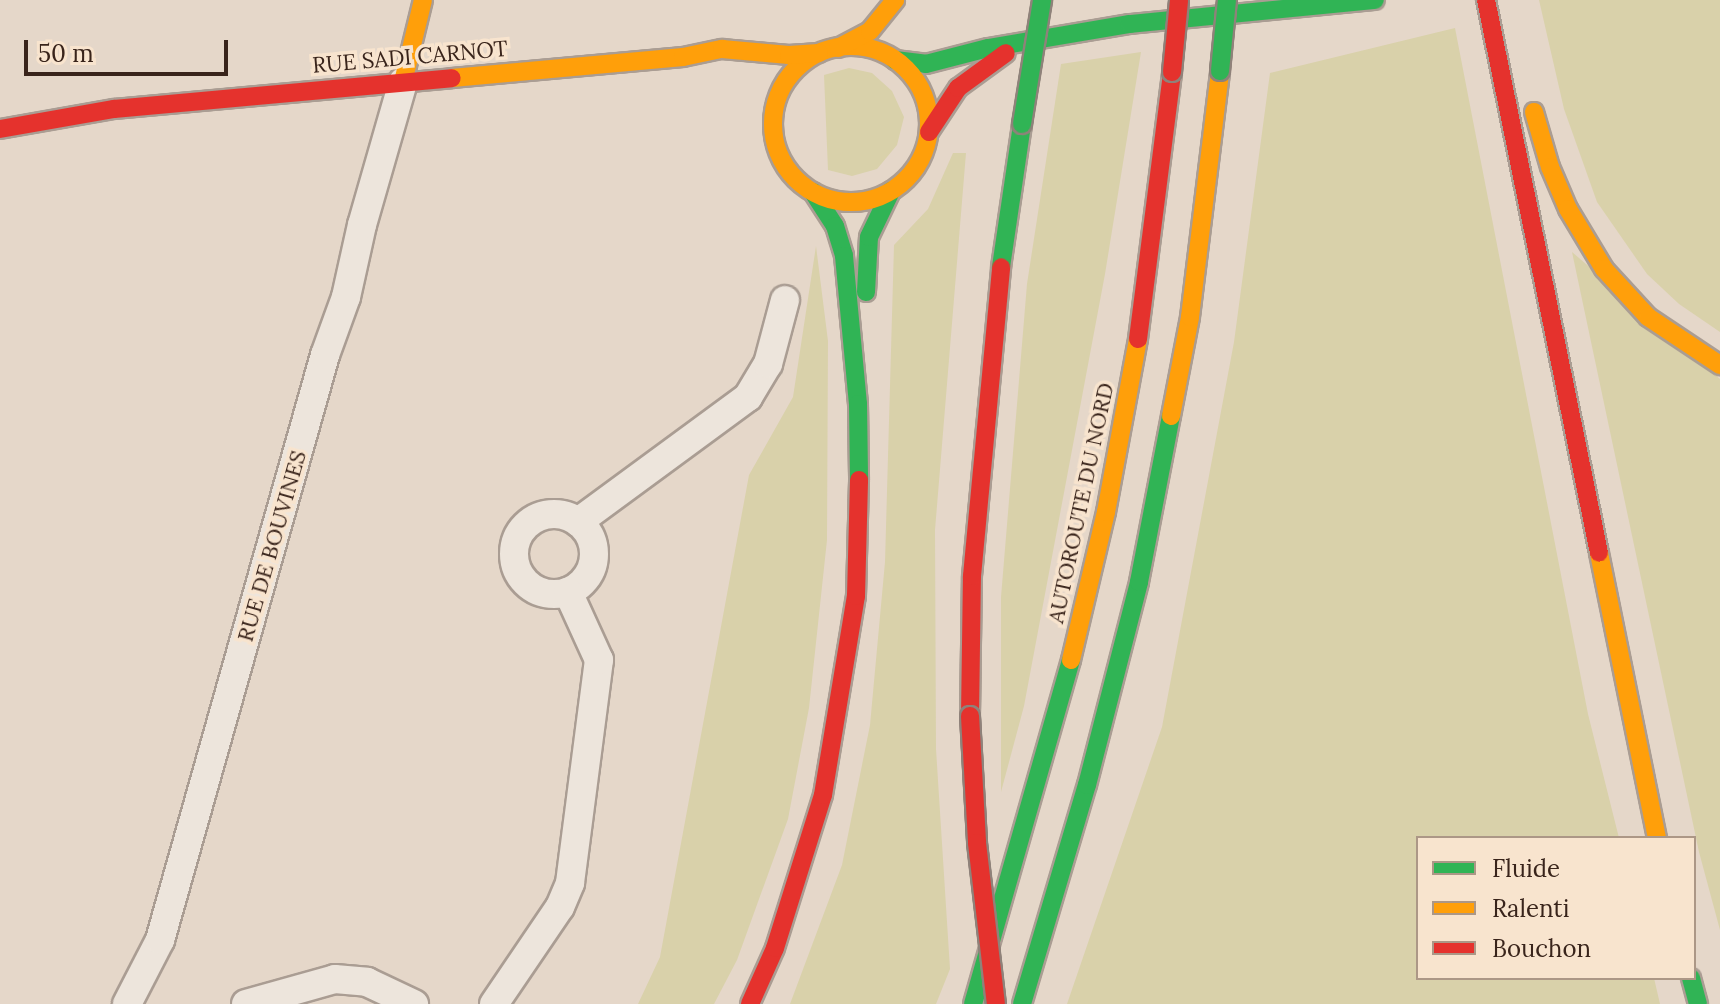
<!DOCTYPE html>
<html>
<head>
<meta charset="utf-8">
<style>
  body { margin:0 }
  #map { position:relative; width:1720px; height:1004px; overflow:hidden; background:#e5d7c9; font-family:Lora,serif }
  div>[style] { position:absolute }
  .green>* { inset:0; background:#d9d1aa }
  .roads { filter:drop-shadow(2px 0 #aa9d93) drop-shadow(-2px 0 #aa9d93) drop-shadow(0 2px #aa9d93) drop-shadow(0 -2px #aa9d93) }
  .street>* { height:28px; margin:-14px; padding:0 14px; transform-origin:14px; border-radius:14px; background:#ede5dc }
  .street>.ring { margin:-14px; padding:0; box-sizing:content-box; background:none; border:28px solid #ede5dc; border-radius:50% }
  .fast>* { height:18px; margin:-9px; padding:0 9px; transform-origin:9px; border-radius:9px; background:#30b455 }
  .slow>* { height:18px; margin:-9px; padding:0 9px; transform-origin:9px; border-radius:9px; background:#ff9f0a }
  .slow>.ring { margin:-9px; padding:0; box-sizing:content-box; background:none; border:18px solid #ff9f0a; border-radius:50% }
  .jam>* { height:18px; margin:-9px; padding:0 9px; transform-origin:9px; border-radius:9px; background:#e5322d }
  .bridges { filter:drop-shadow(2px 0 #8f827a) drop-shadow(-2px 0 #8f827a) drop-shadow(0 2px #8f827a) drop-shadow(0 -2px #8f827a) }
  .fast-bridge>* { height:18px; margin:-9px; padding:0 9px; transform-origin:9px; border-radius:9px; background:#30b455 }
  .jam-bridge>* { height:18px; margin:-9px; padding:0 9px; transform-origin:9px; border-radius:9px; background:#e5322d }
  span { translate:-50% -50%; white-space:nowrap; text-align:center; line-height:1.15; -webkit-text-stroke:7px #f8e4ce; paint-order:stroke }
  .street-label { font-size:22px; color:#39241b }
  .legend { position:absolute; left:1416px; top:836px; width:280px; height:144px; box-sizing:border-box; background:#f8e4ce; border:2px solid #ac9786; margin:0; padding:10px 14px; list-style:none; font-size:24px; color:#39241b }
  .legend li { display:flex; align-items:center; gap:16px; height:40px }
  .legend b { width:40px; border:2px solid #ac9786 }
  .scale { position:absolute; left:24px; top:40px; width:204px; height:36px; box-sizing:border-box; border:4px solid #39241b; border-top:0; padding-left:10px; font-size:24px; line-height:28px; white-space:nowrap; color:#39241b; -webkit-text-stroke:6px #f8e4ce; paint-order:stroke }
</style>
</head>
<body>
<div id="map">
  <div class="green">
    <div style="clip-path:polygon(1539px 0,1720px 0,1720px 332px,1679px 304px,1647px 274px,1597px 202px,1564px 109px)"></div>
    <div style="clip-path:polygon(1455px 28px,1588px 714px,1619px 838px,1418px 838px,1418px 978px,1654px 978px,1660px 1004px,1067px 1004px,1162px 727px,1234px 342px,1270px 73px)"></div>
    <div style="clip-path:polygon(1141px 52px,1105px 274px,1024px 706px,1001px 792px,1001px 597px,1027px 284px,1061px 64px)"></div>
    <div style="clip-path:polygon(849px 68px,872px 73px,892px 91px,904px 117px,897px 145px,877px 169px,852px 176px,828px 170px,824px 75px)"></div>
    <div style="clip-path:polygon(953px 153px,966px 153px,935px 530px,936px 749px,950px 969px,936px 1004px,790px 1004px,842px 865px,870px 725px,885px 562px,894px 245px,928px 209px)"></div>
    <div style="clip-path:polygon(816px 246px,828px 341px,827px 540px,809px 708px,788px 819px,737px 960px,714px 1004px,638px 1004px,660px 957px,749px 475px,793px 397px)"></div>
    <div style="clip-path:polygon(1572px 252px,1720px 379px,1720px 930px,1699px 852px)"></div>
  </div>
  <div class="roads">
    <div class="street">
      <div class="ring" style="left:514px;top:514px;width:52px;height:52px"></div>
      <div style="left:578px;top:522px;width:211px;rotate:-36.3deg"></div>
      <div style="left:748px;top:397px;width:39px;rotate:-59deg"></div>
      <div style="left:768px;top:364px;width:66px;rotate:-75.1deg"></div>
      <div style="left:127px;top:1004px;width:72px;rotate:-62.7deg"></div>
      <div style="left:160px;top:940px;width:608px;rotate:-74.25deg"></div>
      <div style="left:325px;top:355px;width:62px;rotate:-70.1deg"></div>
      <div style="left:346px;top:297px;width:74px;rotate:-77.5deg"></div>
      <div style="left:362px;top:225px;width:149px;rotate:-74deg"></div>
      <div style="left:246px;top:1004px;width:92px;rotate:-15.7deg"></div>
      <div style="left:335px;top:979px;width:32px;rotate:5deg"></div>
      <div style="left:367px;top:982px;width:52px;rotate:25.1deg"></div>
      <div style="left:494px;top:1004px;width:117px;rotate:-55.8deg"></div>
      <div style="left:560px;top:907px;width:26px;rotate:-67deg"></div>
      <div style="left:570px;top:883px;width:225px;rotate:-82.6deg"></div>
      <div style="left:599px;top:660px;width:75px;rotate:-114.5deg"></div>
    </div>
    <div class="fast">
      <div style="left:895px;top:60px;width:31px;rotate:7deg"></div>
      <div style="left:926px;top:64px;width:64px;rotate:-14.5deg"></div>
      <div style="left:988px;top:48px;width:144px;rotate:-9.6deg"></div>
      <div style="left:1130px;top:24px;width:246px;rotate:-5.6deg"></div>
      <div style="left:813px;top:192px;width:40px;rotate:57.1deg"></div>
      <div style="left:835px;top:226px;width:31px;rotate:73deg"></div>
      <div style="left:844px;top:256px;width:149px;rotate:84.6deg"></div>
      <div style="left:858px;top:404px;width:76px;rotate:89.2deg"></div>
      <div style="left:1001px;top:267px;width:145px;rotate:-81.6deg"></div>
      <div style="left:866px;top:292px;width:55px;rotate:-86.9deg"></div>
      <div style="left:869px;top:237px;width:51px;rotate:-64.4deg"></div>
      <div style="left:1691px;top:978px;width:27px;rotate:75deg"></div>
      <div style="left:973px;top:1004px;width:358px;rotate:-74.1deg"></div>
      <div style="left:1022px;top:1004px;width:228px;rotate:-73.5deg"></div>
      <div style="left:1087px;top:785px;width:210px;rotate:-75.6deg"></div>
      <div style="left:1139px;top:582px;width:169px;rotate:-79.1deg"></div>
    </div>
    <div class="slow">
      <div class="ring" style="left:773px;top:46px;width:138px;height:138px"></div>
      <div style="left:838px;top:48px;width:36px;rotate:-28deg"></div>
      <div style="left:870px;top:31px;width:40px;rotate:-51deg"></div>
      <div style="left:452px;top:78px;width:232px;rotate:-5.2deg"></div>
      <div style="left:683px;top:57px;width:40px;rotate:-12deg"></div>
      <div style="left:722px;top:49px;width:67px;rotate:5.1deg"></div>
      <div style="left:789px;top:55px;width:30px;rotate:-4deg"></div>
      <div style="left:403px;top:82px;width:84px;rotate:-76.3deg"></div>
      <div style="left:1534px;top:112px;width:57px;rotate:73.8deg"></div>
      <div style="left:1550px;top:167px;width:46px;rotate:66.8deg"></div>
      <div style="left:1568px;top:209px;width:70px;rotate:59deg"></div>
      <div style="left:1604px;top:269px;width:65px;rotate:47.5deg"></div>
      <div style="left:1648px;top:317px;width:87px;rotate:33.7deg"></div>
      <div style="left:1171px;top:416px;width:101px;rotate:-79.1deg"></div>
      <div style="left:1190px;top:317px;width:248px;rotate:-83deg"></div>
      <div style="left:1599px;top:553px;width:291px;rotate:78.5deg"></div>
      <div style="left:1071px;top:660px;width:152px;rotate:-76.7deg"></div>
      <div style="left:1106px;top:512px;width:176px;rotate:-79.5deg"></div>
    </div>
    <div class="jam">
      <div style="left:1486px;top:0;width:564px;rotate:78.45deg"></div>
      <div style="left:0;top:129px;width:116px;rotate:-10deg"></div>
      <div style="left:114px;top:109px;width:339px;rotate:-5.2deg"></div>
      <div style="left:929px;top:132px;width:53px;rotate:-56.6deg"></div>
      <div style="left:958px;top:88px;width:59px;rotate:-36.1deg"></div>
      <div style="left:1138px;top:339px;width:269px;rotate:-82.7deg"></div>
      <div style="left:970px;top:716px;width:140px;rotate:-89.2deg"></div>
      <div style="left:972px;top:576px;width:310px;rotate:-84.6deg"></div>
      <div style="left:750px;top:1004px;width:61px;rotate:-65.9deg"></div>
      <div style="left:775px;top:948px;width:160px;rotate:-72.6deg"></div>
      <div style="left:823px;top:795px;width:202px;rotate:-80.6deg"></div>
      <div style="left:856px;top:596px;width:116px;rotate:-88.5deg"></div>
    </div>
  </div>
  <div class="bridges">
    <div class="fast-bridge">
      <div style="left:1220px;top:71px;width:71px;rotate:-84.4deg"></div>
      <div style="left:1022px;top:124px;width:126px;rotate:-80.8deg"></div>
    </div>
    <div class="jam-bridge">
      <div style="left:1172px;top:72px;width:72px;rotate:-84.4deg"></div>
      <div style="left:970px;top:716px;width:127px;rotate:86.8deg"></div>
      <div style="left:977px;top:843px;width:162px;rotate:83.3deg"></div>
    </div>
  </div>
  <div class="street-label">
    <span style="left:410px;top:57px;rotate:-5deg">RUE SADI CARNOT</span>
    <span style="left:1081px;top:503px;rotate:-78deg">AUTOROUTE DU NORD</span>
    <span style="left:272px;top:546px;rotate:-74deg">RUE DE BOUVINES</span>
  </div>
  <ul class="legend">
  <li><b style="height:10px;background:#30b455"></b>Fluide</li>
  <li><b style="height:10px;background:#ff9f0a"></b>Ralenti</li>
  <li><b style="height:10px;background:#e5322d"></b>Bouchon</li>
  </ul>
  <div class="scale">50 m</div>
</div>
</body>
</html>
